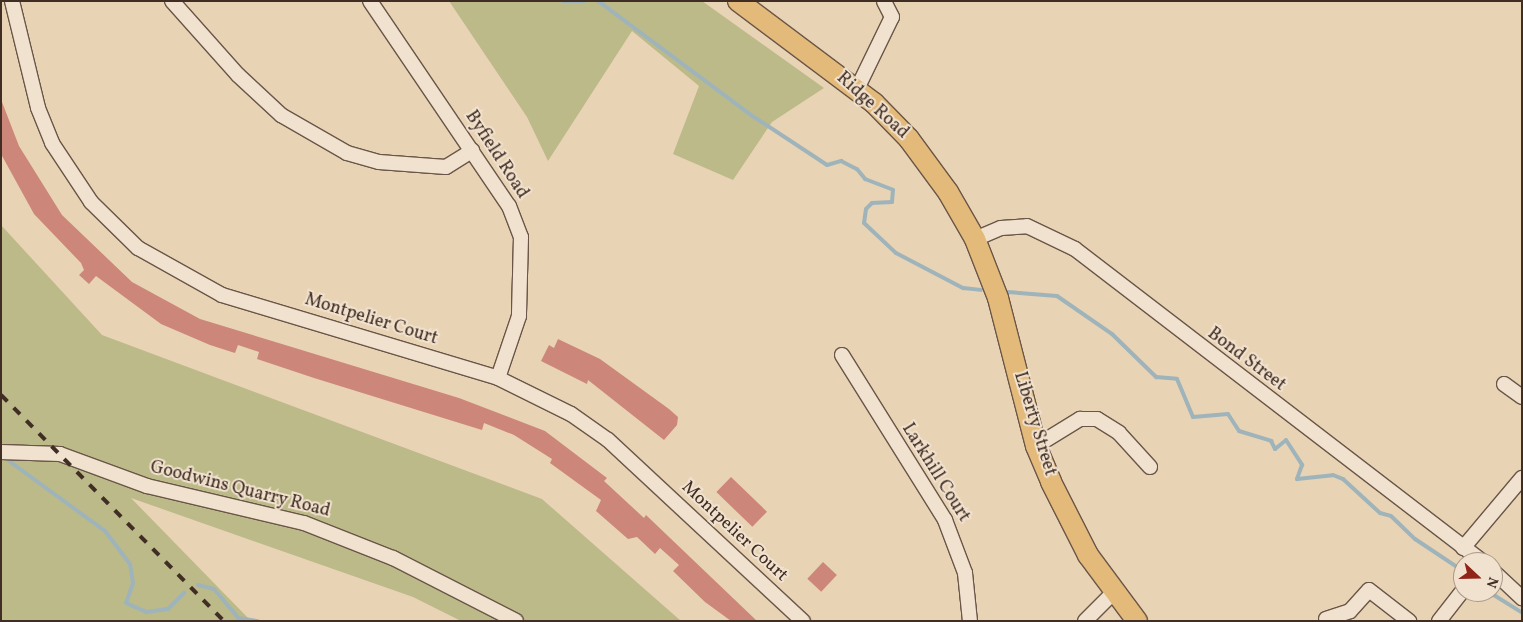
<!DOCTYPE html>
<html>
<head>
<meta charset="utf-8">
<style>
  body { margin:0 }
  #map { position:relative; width:1523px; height:622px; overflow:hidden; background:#e9d3b5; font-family:Vollkorn,serif }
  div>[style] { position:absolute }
  .green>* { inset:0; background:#bdba89 }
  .stream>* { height:4px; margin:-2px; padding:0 2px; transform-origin:2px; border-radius:2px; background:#9eb4ba }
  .building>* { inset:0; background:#cd867a; transform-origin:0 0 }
  .roads { filter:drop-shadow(1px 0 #6a5648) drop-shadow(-1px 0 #6a5648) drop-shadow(0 1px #6a5648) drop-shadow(0 -1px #6a5648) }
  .minor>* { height:14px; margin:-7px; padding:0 7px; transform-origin:7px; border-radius:7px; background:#f1e2cf }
  .highway>* { height:20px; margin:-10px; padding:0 10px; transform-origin:10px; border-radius:10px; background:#e4ba7a }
  .rail>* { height:4px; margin-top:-2px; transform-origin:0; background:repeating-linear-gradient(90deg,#402d23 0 9px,transparent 0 18px) }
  span { translate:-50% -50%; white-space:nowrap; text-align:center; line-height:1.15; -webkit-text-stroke:4px #f1e2cf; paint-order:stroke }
  .street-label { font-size:18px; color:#402d23 }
  .frame { position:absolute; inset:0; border:2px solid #402d23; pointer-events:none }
  .north { position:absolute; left:1453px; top:552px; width:50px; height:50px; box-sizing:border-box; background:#f1e2cf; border:1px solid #aa9a8a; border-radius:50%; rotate:111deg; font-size:14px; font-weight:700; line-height:20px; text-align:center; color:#402d23 }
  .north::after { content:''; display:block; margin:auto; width:18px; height:22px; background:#8f2418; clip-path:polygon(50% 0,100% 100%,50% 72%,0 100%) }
</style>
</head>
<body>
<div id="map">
  <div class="green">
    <div style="clip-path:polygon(449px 1px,702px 1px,824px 88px,772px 122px,733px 180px,673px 154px,699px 86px,632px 31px,548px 161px,527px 117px)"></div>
    <div style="clip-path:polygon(1px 225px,102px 335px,542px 499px,681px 621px,461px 621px,413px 597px,131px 498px,251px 621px,1px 621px)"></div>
  </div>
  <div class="stream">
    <div style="left:563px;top:1px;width:21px"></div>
    <div style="left:598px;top:1px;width:191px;rotate:36.7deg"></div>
    <div style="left:751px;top:115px;width:91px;rotate:33.3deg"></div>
    <div style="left:827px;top:165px;width:15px;rotate:-16deg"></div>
    <div style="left:841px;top:161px;width:18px;rotate:27deg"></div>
    <div style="left:857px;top:169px;width:13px;rotate:51deg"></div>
    <div style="left:865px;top:179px;width:30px;rotate:21deg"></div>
    <div style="left:893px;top:190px;width:12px;rotate:95deg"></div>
    <div style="left:892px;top:202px;width:20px;rotate:177deg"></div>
    <div style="left:872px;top:203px;width:8px;rotate:135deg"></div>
    <div style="left:866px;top:209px;width:14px;rotate:98deg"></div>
    <div style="left:864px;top:223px;width:44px;rotate:43.2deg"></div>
    <div style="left:896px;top:253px;width:76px;rotate:27.6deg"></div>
    <div style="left:963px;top:288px;width:18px;rotate:6deg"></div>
    <div style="left:1008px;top:292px;width:49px;rotate:4.7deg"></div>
    <div style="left:1057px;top:296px;width:67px;rotate:34.6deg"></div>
    <div style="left:1112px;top:334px;width:62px;rotate:44.3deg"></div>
    <div style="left:1156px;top:377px;width:21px;rotate:5deg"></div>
    <div style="left:1177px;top:379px;width:41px;rotate:67.2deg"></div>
    <div style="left:1193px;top:417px;width:35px;rotate:-5deg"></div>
    <div style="left:1228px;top:414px;width:20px;rotate:57deg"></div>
    <div style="left:1239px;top:431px;width:34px;rotate:17deg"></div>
    <div style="left:1271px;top:441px;width:9px;rotate:63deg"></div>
    <div style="left:1275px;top:449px;width:14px;rotate:-39deg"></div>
    <div style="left:1286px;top:440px;width:30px;rotate:57deg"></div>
    <div style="left:1302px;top:465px;width:15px;rotate:110deg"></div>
    <div style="left:1297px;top:479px;width:36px;rotate:-6deg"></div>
    <div style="left:1333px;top:475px;width:11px;rotate:22deg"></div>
    <div style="left:1343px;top:479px;width:50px;rotate:42.6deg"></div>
    <div style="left:1380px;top:513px;width:11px;rotate:15deg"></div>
    <div style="left:1391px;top:516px;width:33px;rotate:44deg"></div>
    <div style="left:1415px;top:539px;width:58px;rotate:33.7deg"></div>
    <div style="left:9px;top:461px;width:119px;rotate:36.1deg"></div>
    <div style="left:105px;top:531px;width:41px;rotate:52.9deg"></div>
    <div style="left:130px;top:564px;width:19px;rotate:81deg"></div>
    <div style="left:133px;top:583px;width:21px;rotate:109deg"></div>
    <div style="left:126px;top:603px;width:22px;rotate:24deg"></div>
    <div style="left:146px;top:612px;width:22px;rotate:-8deg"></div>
    <div style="left:168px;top:609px;width:23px;rotate:-45deg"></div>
    <div style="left:198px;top:585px;width:16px;rotate:14deg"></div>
    <div style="left:214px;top:589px;width:38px;rotate:50deg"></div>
    <div style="left:238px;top:618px;width:20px;rotate:9deg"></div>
    <div style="left:1489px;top:592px;width:39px;rotate:32deg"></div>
  </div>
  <div class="building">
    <div style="clip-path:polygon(2px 102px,19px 146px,62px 215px,132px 282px,200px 319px,459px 398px,545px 431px,607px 478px,604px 481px,644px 518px,646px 515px,757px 621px,731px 621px,705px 602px,673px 571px,679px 565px,660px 548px,655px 554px,637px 537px,628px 539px,596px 511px,601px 500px,550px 463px,552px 459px,514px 435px,484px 423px,482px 430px,314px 378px,257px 359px,259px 352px,238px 345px,235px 353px,210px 345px,161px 324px,96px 276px,89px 284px,79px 275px,84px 270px,81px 263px,34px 214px,1px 154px)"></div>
    <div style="clip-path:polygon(558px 339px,600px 359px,669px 409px,678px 417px,677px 425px,664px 440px,588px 380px,587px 384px,541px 361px,549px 345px,554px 348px)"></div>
    <div style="left:731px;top:477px;width:50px;height:21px;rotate:44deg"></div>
    <div style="left:823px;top:562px;width:19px;height:23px;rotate:43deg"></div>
  </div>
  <div class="roads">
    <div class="minor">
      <div style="left:12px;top:1px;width:110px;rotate:76.3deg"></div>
      <div style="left:38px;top:108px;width:38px;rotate:68deg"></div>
      <div style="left:52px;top:143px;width:71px;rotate:56.5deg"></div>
      <div style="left:91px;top:202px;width:66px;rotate:44.4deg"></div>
      <div style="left:138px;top:248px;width:96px;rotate:29.2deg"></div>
      <div style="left:222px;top:295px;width:288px;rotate:16.7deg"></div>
      <div style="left:498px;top:378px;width:81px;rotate:26.3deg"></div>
      <div style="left:571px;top:414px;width:45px;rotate:35.1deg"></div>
      <div style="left:608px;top:440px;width:266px;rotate:42.9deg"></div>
      <div style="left:172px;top:1px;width:99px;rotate:48.3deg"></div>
      <div style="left:238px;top:75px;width:59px;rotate:42.9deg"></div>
      <div style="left:281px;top:115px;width:76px;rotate:29.9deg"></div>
      <div style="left:347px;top:153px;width:33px;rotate:16deg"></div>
      <div style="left:379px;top:162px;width:67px;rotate:4.3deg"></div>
      <div style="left:446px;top:167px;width:31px;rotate:-32deg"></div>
      <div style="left:370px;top:1px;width:248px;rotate:55.9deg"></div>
      <div style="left:509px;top:206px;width:33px;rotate:69deg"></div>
      <div style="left:521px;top:237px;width:79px;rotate:91.5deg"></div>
      <div style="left:519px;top:316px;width:65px;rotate:108.7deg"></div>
      <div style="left:857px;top:89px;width:80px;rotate:-64.1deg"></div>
      <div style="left:892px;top:17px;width:18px;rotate:-117deg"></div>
      <div style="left:975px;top:239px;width:28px;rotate:-23deg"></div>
      <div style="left:1001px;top:228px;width:26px;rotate:-4deg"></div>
      <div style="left:1027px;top:226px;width:53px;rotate:25.6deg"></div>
      <div style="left:1075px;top:249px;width:514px;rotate:37.49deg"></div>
      <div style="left:842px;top:355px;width:195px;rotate:58deg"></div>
      <div style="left:945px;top:520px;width:57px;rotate:69.3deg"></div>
      <div style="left:965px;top:573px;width:48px;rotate:84.1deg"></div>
      <div style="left:1504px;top:384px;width:22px;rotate:36deg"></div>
      <div style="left:1036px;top:446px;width:52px;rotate:-31.5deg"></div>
      <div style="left:1080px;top:419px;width:17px"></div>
      <div style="left:1097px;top:419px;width:26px;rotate:32deg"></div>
      <div style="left:1119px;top:433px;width:46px;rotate:47.6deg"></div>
      <div style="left:1px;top:452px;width:59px;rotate:1.9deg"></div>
      <div style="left:60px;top:454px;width:93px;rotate:20.2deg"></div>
      <div style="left:147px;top:486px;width:161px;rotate:13.3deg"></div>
      <div style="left:304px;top:523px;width:96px;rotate:21.5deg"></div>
      <div style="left:393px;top:558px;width:138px;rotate:27.1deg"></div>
      <div style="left:1463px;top:548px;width:92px;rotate:-49.9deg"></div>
      <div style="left:1493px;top:571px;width:40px;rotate:43deg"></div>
      <div style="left:1326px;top:619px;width:25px;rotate:-18deg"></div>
      <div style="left:1350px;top:611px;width:28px;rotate:-48deg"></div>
      <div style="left:1369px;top:590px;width:51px;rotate:37.8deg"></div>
      <div style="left:1085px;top:621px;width:41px;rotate:-45deg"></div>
      <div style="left:1439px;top:621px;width:39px;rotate:-52deg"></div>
    </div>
    <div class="highway">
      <div style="left:738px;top:1px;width:170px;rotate:36.9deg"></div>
      <div style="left:874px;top:103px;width:50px;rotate:45.8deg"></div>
      <div style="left:909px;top:139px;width:66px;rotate:53.7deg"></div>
      <div style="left:948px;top:192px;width:54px;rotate:60.1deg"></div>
      <div style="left:975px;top:239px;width:63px;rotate:68.7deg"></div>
      <div style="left:998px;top:298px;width:153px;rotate:75.6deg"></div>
      <div style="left:1036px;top:446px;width:39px;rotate:67deg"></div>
      <div style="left:1051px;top:482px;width:82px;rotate:63.1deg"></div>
      <div style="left:1088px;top:555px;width:82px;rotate:53.4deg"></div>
    </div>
  </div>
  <div class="rail">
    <div style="left:1px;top:395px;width:317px;rotate:45.4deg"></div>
  </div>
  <div class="street-label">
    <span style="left:872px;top:106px;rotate:42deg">Ridge Road</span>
    <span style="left:496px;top:155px;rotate:57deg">Byfield Road</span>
    <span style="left:371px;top:320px;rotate:17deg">Montpelier Court</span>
    <span style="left:1246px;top:360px;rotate:37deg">Bond Street</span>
    <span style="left:1034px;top:424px;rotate:73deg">Liberty Street</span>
    <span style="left:935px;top:473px;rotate:58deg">Larkhill Court</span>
    <span style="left:240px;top:490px;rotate:14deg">Goodwins Quarry Road</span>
    <span style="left:734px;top:532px;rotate:43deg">Montpelier Court</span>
  </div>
  <div class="frame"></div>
  <div class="north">N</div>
</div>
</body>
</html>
